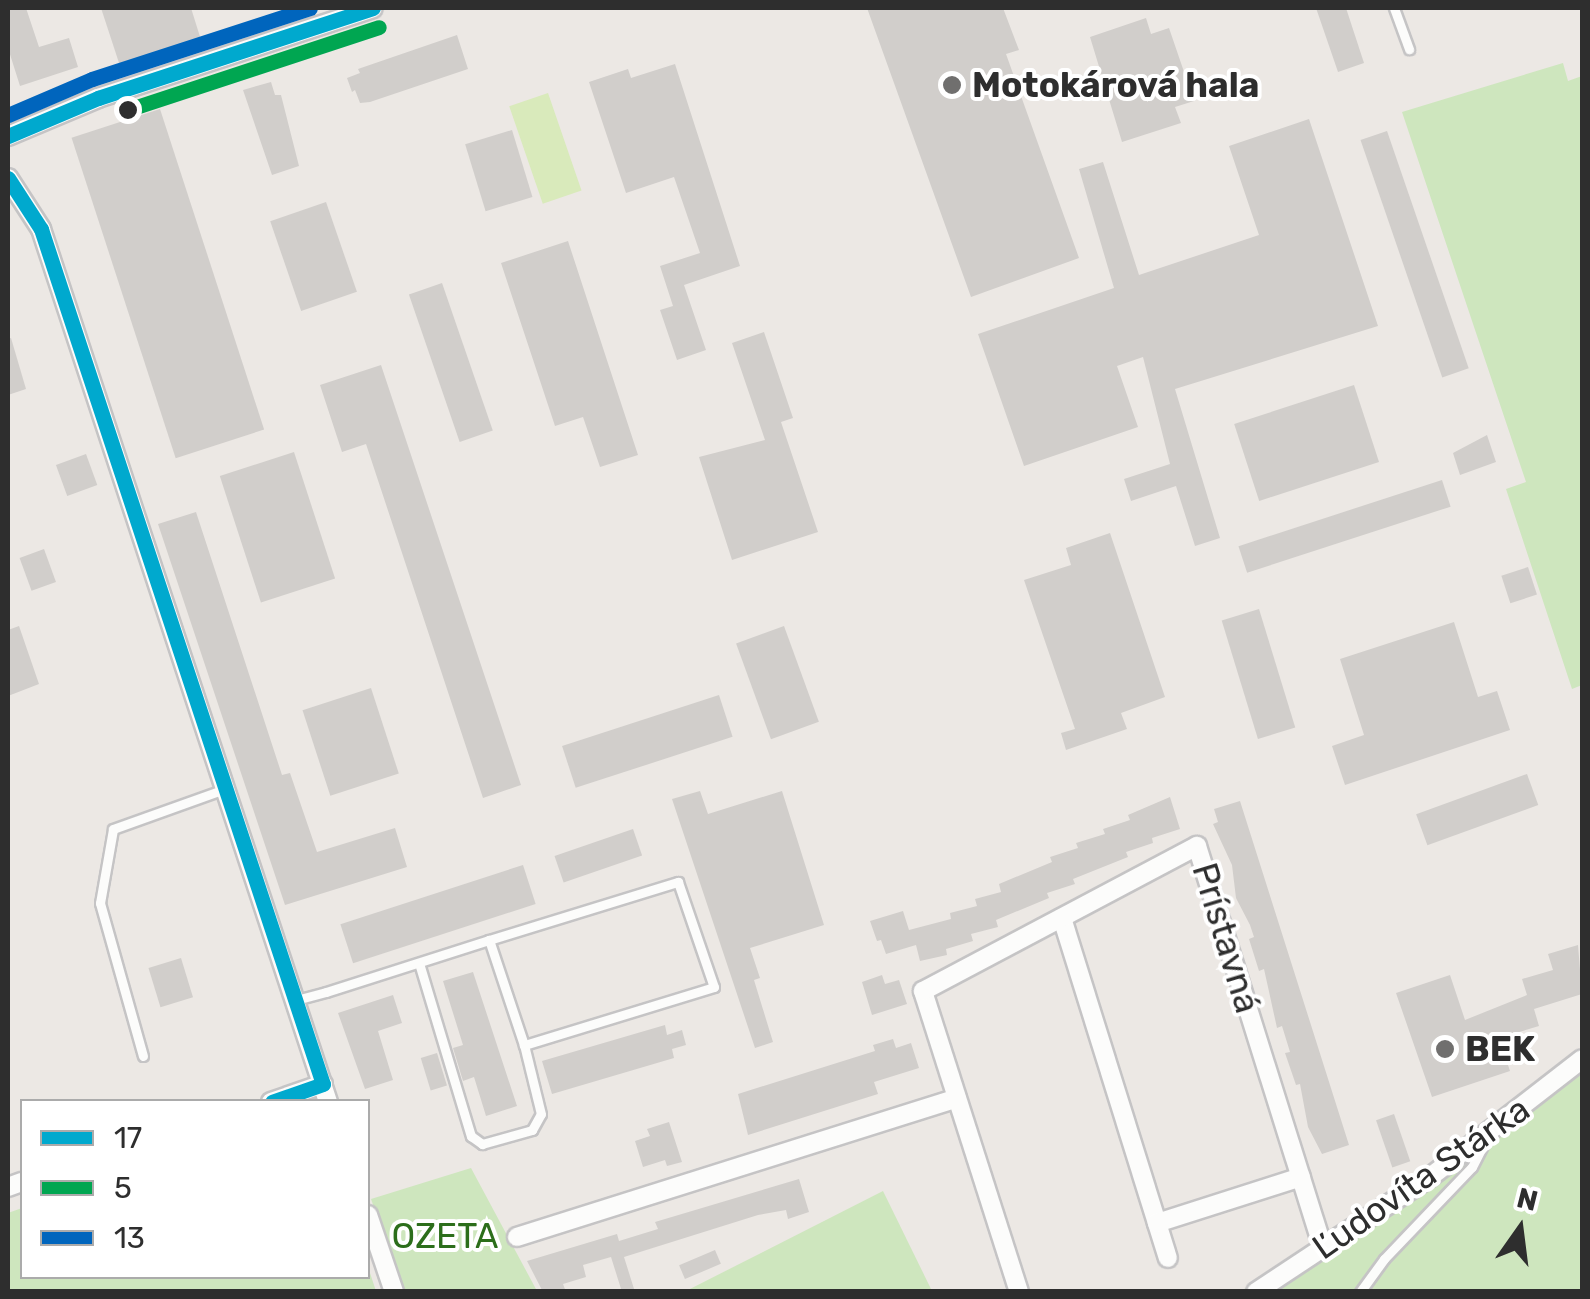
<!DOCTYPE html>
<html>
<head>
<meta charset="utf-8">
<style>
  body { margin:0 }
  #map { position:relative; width:1590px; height:1299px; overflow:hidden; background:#ece8e4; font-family:Rubik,sans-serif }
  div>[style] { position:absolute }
  .green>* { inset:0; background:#cee6be }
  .pitch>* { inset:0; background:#d9eabb; transform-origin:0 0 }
  .building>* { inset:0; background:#d1cecb; transform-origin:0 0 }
  .roads { filter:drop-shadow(2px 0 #c5c4c5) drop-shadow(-2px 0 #c5c4c5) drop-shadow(0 2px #c5c4c5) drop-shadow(0 -2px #c5c4c5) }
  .lane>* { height:9px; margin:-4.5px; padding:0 4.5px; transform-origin:4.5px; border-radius:4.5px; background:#fcfcfb }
  .street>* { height:18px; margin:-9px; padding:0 9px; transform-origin:9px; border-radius:9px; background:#fcfcfb }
  .bus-1>* { height:15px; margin:-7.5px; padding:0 7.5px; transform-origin:7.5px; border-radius:7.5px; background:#00a9ce }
  .bus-2>* { height:15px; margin:-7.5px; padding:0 7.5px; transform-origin:7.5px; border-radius:7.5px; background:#00a651 }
  .bus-3>* { height:15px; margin:-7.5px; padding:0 7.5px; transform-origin:7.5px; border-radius:7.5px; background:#0065bd }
  .dots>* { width:28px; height:28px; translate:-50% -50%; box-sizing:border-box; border:5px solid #fff; border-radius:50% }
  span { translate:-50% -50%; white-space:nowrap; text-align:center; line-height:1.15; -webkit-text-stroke:8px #fff; paint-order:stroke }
  .poi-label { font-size:35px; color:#2e2e2e; font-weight:700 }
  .left { translate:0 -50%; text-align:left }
  .street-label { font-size:35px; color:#2e2e2e }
  .park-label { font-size:35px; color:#2c6e1b }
  .frame { position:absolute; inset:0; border:10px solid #2e2e2e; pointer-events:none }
  .legend { position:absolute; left:20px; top:1099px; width:350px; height:180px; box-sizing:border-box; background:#fff; border:2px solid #ababab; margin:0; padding:12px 18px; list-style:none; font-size:30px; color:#2e2e2e }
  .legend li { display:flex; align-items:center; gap:20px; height:50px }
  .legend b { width:50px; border:2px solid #ababab }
  .north { position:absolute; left:1470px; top:1179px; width:100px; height:100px; -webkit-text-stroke:8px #fff; paint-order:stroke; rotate:14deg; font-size:28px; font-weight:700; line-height:40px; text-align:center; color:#2e2e2e }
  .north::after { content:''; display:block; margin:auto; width:35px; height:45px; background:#2e2e2e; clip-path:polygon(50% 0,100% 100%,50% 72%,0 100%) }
</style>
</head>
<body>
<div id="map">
  <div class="green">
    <div style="clip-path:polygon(1563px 63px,1568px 81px,1582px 76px,1582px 685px,1572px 689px,1506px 489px,1526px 482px,1402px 112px)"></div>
    <div style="clip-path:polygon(1582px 1070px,1582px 1291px,1240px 1292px,1400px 1185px,1403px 1202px)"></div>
    <div style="clip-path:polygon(471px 1168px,537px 1291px,404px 1291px,371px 1199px)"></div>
    <div style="clip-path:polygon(883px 1191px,932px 1291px,686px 1291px)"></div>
    <div style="clip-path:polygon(22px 1208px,22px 1276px,368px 1276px,368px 1267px,376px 1291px,8px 1291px,8px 1213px)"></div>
  </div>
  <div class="pitch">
    <div style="left:548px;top:93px;width:103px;height:41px;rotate:71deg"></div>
  </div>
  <div class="building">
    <div style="clip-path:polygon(8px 8px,26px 8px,39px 47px,69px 38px,78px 67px,20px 86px,8px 48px)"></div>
    <div style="clip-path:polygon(101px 8px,191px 8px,201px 40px,120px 66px)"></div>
    <div style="clip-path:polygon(867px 8px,1003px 8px,1019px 50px,1006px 54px,1079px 258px,971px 297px)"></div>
    <div style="clip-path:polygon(1316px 8px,1346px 8px,1364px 63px,1338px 72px)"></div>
    <div style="clip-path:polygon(1146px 18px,1151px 34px,1169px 28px,1194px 101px,1175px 107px,1181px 123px,1122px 142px,1090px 37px)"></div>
    <div style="clip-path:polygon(457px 35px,468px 69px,370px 102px,360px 103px,355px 90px,352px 92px,347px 78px,360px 73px,358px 69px)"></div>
    <div style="clip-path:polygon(675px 64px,740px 266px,684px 285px,706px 350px,677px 360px,660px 310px,673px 306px,660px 266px,700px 253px,674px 177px,626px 193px,589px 82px,628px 69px,631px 78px)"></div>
    <div style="clip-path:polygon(271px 82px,275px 95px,281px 95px,299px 166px,272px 175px,243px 90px)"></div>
    <div style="left:160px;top:109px;width:337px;height:93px;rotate:72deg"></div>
    <div style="clip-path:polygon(1309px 119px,1378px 326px,1175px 389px,1220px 538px,1195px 546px,1176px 486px,1131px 501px,1124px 479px,1170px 464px,1143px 357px,1117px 366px,1138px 427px,1024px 466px,978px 334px,1114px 288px,1079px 169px,1103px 162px,1139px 275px,1259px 235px,1229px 146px)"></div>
    <div style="left:512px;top:130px;width:70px;height:49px;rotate:73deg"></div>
    <div style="left:1387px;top:131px;width:251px;height:28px;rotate:71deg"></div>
    <div style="left:326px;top:202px;width:95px;height:59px;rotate:71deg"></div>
    <div style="clip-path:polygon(568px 241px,638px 455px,600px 467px,583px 417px,555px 426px,501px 263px)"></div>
    <div style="left:442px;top:283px;width:156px;height:35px;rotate:71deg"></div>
    <div style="clip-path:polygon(764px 332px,793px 418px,781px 422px,818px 532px,732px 560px,699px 457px,765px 440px,732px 343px)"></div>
    <div style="clip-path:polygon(11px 338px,26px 389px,8px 395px,8px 339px)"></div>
    <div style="clip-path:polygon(381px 365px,521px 785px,483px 798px,366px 444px,342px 452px,320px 385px)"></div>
    <div style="left:1354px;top:385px;width:81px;height:126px;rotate:72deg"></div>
    <div style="clip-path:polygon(1487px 435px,1496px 462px,1460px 475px,1453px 453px)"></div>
    <div style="left:294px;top:452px;width:133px;height:78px;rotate:72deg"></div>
    <div style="left:86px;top:454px;width:33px;height:32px;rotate:70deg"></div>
    <div style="left:1442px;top:480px;width:28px;height:214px;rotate:72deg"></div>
    <div style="clip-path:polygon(196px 512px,282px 775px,290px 773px,317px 852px,395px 828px,407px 867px,285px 905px,158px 524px)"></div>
    <div style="clip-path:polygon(1110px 533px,1165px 697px,1121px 713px,1127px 729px,1066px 750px,1061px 733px,1075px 729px,1024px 580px,1071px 565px,1066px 548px)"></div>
    <div style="left:44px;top:549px;width:35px;height:26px;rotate:70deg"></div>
    <div style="left:1528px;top:567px;width:29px;height:28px;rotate:72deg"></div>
    <div style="left:1259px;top:609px;width:124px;height:39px;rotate:73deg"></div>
    <div style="clip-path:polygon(1454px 622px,1478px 697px,1497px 691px,1510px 730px,1345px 785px,1332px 746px,1364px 735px,1340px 659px)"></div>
    <div style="clip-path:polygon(19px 626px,39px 684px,8px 696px,8px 630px)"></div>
    <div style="left:784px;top:626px;width:102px;height:51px;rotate:70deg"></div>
    <div style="left:371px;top:688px;width:90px;height:72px;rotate:72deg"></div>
    <div style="left:719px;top:695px;width:44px;height:165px;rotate:72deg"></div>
    <div style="left:1527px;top:774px;width:33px;height:118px;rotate:70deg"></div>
    <div style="clip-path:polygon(700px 791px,708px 814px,782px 791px,824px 925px,750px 948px,760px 978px,754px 980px,773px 1042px,755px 1048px,672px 799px)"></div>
    <div style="clip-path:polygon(1170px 797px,1180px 829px,1152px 838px,1153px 843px,1126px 852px,1128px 857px,1073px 879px,1075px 884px,1047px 893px,1049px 898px,996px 920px,998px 927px,971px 934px,973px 941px,946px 949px,947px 955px,920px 961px,916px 945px,886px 954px,881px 940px,877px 941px,870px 921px,903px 911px,909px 930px,951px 919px,950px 913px,977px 906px,975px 899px,1001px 892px,999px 884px,1052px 862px,1050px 857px,1078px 848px,1076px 843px,1105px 834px,1103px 829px,1130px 820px,1128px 815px)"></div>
    <div style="clip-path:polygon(1240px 801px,1349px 1145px,1322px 1154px,1308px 1127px,1300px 1084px,1296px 1085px,1285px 1053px,1290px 1052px,1282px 1026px,1277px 1028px,1264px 969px,1259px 971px,1249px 939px,1254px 937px,1250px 925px,1236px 898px,1232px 865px,1213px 824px,1218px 822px,1214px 809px)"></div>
    <div style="left:633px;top:829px;width:28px;height:83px;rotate:71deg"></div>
    <div style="left:523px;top:865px;width:41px;height:192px;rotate:72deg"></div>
    <div style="clip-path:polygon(1578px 945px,1582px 994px,1534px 1009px,1539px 1026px,1499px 1038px,1510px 1071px,1432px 1097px,1396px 993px,1450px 975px,1465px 1020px,1527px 995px,1522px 979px,1553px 970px,1548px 954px)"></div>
    <div style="left:181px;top:958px;width:41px;height:34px;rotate:73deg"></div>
    <div style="clip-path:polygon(473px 972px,517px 1106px,486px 1116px,474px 1077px,463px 1081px,453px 1048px,463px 1045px,443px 981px)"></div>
    <div style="clip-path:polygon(882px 975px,885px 984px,899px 980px,907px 1004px,872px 1015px,862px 982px)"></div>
    <div style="clip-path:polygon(393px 995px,402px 1023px,378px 1031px,393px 1080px,365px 1089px,338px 1013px)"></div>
    <div style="clip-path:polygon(665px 1025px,667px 1035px,682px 1030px,686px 1045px,672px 1049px,674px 1058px,552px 1094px,542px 1061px)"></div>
    <div style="clip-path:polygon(893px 1039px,896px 1048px,911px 1043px,919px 1068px,874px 1082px,878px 1094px,748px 1135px,738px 1094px,875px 1051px,873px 1045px)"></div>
    <div style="left:437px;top:1053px;width:34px;height:17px;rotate:73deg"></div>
    <div style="left:1394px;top:1114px;width:50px;height:19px;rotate:71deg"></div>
    <div style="clip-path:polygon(669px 1122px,682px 1162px,667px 1166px,665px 1160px,643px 1167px,635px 1141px,650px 1136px,647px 1129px)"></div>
    <div style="clip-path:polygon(799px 1179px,809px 1212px,788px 1219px,786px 1210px,758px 1215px,624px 1257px,635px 1292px,622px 1292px,611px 1257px,583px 1265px,586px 1277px,563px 1284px,566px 1292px,543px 1292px,527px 1261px,617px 1234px,619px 1241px,658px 1229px,655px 1222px)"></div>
    <div style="left:715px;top:1250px;width:15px;height:39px;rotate:67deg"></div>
  </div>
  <div class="roads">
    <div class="lane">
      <div style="left:1394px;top:8px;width:44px;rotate:69.9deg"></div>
      <div style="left:419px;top:963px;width:181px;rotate:73.3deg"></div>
      <div style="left:471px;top:1136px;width:14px;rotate:36deg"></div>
      <div style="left:482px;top:1144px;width:52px;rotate:-15.6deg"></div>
      <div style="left:532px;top:1130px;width:18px;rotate:-61deg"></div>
      <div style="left:541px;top:1114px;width:71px;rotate:-103.8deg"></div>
      <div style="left:296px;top:1000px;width:31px;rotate:-15deg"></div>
      <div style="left:326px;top:992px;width:171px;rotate:-17.7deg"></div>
      <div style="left:489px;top:940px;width:198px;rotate:-17.1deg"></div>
      <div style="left:678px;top:882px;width:111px;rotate:71.1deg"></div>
      <div style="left:714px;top:987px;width:199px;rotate:163deg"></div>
      <div style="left:524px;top:1045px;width:111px;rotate:-108.4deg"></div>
      <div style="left:143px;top:1056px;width:159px;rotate:-105.7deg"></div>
      <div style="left:100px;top:903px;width:75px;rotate:-80deg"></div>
      <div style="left:113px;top:829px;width:119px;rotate:-19.7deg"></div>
      <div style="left:1360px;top:1292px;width:41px;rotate:-54deg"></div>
      <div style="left:1384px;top:1259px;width:127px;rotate:-46.3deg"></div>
      <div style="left:1472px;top:1167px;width:34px;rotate:-63deg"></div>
    </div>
    <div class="street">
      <div style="left:8px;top:136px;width:98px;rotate:-22.9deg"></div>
      <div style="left:98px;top:98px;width:289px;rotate:-18.1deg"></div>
      <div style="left:8px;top:178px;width:61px;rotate:57.1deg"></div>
      <div style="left:41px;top:229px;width:919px;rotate:71.8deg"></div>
      <div style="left:1062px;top:918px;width:356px;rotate:72.7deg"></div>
      <div style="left:271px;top:1102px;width:55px;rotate:-19.1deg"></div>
      <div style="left:8px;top:1187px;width:15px;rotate:-20deg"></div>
      <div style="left:368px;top:1215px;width:81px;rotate:71.3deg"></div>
      <div style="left:1157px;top:1223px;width:151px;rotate:-17.7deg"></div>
      <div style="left:517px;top:1237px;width:461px;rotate:-17.5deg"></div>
      <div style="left:1019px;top:1292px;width:316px;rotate:-107.7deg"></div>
      <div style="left:923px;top:991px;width:310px;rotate:-27.9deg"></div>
      <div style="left:1197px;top:846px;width:421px;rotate:72.6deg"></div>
      <div style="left:1256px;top:1292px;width:209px;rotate:-33.5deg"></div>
      <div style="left:1430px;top:1177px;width:192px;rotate:-37.8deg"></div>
    </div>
  </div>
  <div class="bus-1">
    <div style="left:8px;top:136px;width:98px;rotate:-22.9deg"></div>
    <div style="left:98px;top:98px;width:289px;rotate:-18.1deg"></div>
    <div style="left:8px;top:178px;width:61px;rotate:57.1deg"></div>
    <div style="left:41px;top:229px;width:900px;rotate:71.75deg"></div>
    <div style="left:323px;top:1084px;width:54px;rotate:160.6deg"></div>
  </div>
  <div class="bus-2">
    <div style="left:127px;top:110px;width:265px;rotate:-18.2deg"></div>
  </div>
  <div class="bus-3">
    <div style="left:8px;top:115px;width:91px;rotate:-23.2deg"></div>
    <div style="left:92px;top:79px;width:229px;rotate:-18deg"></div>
  </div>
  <div class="dots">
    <div style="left:952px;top:85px;background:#706f6e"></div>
    <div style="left:128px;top:110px;background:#2e2e2e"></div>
    <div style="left:1445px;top:1049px;background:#706f6e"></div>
  </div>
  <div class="poi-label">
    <span class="left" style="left:972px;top:85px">Motokárová hala</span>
    <span class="left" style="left:1465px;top:1049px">BEK</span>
  </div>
  <div class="street-label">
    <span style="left:1226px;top:938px;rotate:73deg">Prístavná</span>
    <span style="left:1421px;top:1178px;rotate:-35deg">Ľudovíta Stárka</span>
  </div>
  <div class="park-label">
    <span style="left:445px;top:1236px">OZETA</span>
  </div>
  <div class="frame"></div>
  <ul class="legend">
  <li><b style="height:12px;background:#00a9ce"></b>17</li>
  <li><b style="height:12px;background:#00a651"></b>5</li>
  <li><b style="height:12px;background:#0065bd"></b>13</li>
  </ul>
  <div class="north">N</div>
</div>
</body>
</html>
